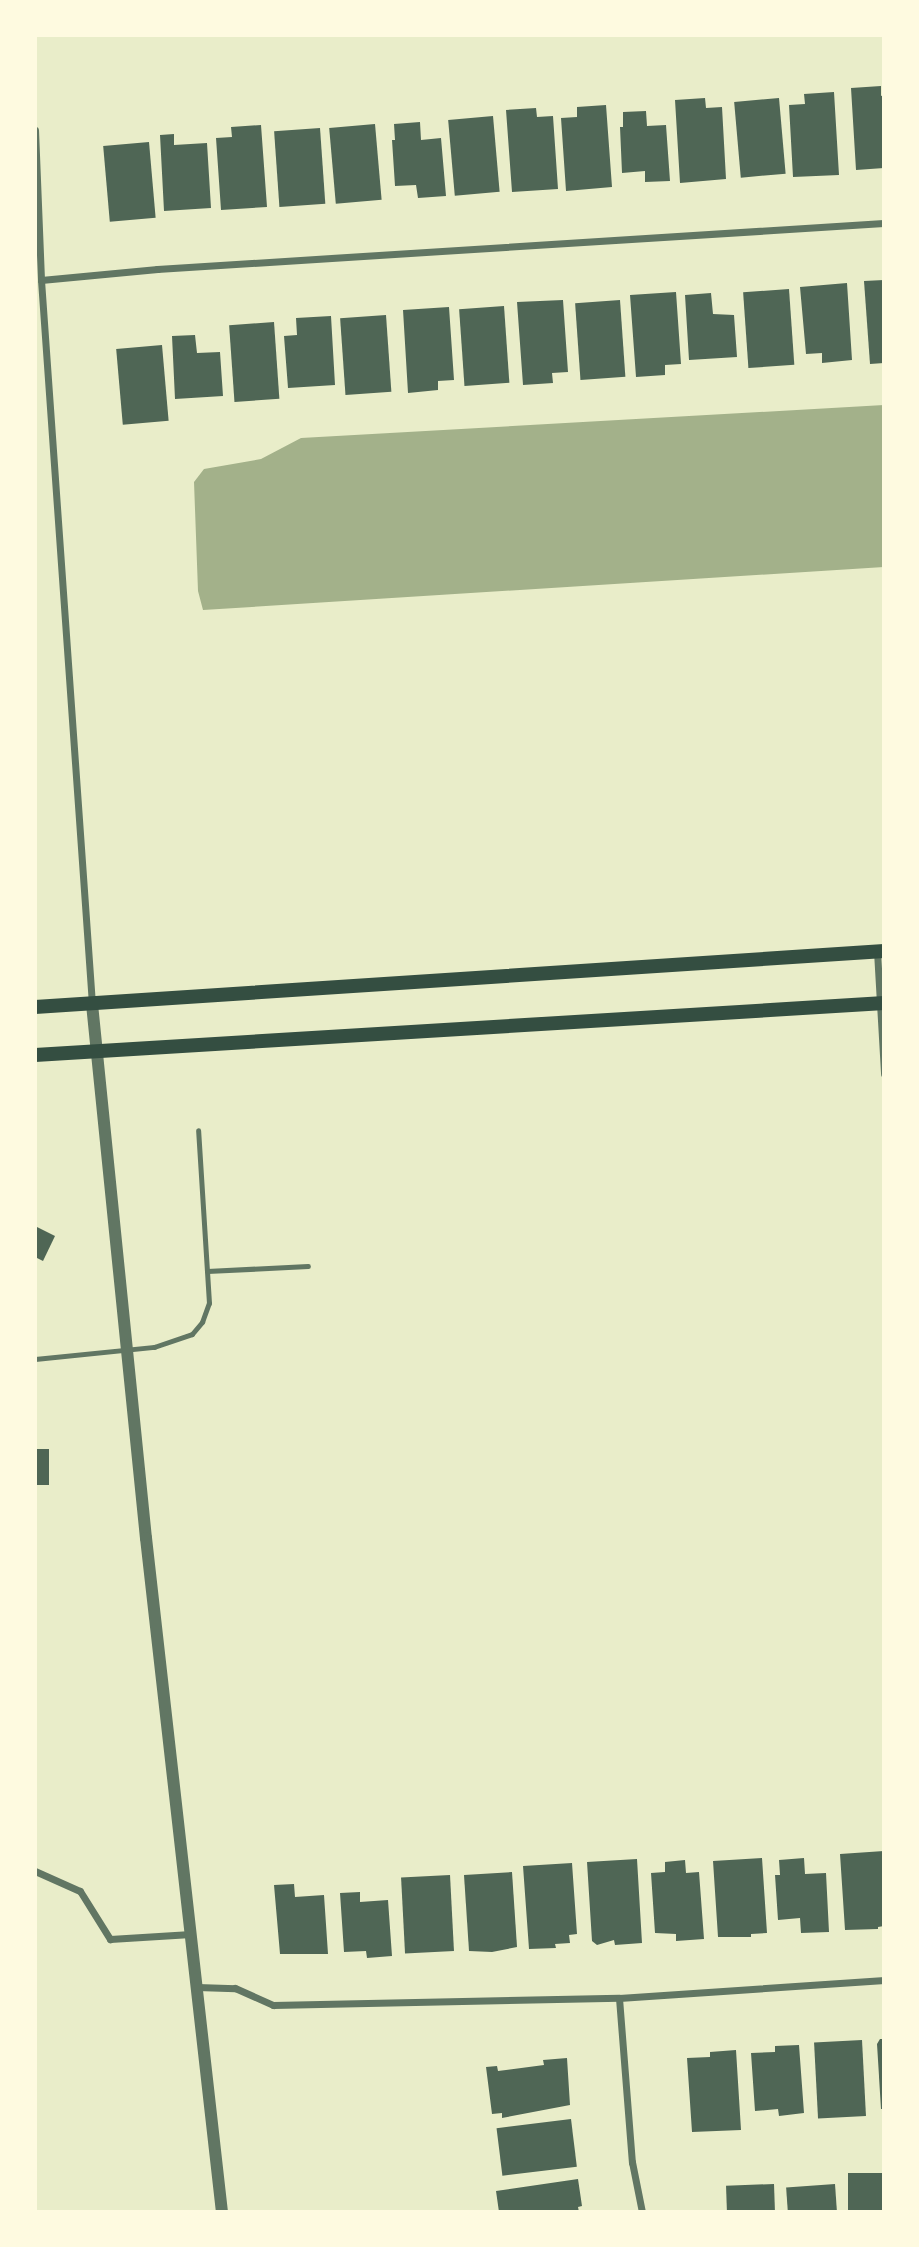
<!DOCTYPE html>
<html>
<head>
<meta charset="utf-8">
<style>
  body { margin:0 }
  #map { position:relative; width:919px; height:2247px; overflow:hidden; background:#e9edc9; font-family:Ubuntu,sans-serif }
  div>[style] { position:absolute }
  .water>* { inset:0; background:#a3b18a }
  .building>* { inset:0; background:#4f6655; transform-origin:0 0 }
  .service>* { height:5px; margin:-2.5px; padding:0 2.5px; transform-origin:2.5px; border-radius:2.5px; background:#617663 }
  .minor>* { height:7px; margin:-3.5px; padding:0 3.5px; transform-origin:3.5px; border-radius:3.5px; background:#617663 }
  .tertiary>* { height:12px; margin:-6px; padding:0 6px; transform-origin:6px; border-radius:6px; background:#617663 }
  .secondary>* { height:14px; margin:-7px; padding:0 7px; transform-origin:7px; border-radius:7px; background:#344e41 }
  span { translate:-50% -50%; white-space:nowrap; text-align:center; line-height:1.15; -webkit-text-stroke:5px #fefae0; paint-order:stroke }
  .frame { position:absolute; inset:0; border:37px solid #fefae0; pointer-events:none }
</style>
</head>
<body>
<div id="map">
  <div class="water">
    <div style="clip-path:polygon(884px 405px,884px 567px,203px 610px,198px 591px,194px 482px,204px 469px,261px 459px,301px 438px)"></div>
  </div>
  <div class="building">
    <div style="clip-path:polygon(881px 86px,881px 96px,884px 95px,884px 168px,856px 170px,851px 88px)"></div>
    <div style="clip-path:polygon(834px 92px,839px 175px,793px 177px,789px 105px,805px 104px,804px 94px)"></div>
    <div style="clip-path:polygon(705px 98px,706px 108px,722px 107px,726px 179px,680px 183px,675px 100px)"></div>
    <div style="left:779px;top:98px;width:76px;height:45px;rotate:85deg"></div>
    <div style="clip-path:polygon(606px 105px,612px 187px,566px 191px,561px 118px,577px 117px,577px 107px)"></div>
    <div style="clip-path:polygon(536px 108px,537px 117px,553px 116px,558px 189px,512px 192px,506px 110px)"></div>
    <div style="clip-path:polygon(646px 111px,647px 126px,666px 125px,670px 181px,645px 182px,645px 171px,622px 173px,620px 127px,623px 127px,623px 112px)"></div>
    <div style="left:493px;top:116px;width:76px;height:45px;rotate:85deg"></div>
    <div style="clip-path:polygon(420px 122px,421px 140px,441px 138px,446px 196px,418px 198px,416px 185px,395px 186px,392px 140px,395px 140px,394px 124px)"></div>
    <div style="left:375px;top:124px;width:76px;height:46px;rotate:85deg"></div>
    <div style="clip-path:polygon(261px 125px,267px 207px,221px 210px,216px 138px,232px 137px,231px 127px)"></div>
    <div style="left:320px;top:128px;width:76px;height:46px;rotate:86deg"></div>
    <div style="clip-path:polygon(174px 134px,174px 145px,207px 143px,211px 208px,164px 211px,160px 135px)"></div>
    <div style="left:149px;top:142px;width:76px;height:46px;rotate:85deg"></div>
    <div style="clip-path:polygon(884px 280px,884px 363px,870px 364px,864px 281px)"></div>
    <div style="clip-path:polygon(847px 283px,852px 360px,822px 363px,822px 353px,806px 354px,800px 287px)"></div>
    <div style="left:789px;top:289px;width:76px;height:46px;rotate:86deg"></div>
    <div style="clip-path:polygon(676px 292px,681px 364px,665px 365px,665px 375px,636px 377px,630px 295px)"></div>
    <div style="clip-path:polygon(711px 293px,713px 314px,734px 315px,737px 357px,689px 360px,685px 295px)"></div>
    <div style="clip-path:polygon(563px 300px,568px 372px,552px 373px,553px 383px,523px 385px,517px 302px)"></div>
    <div style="left:620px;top:300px;width:77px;height:45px;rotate:86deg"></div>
    <div style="left:504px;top:306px;width:77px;height:45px;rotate:86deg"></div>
    <div style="clip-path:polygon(449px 307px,454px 380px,438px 381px,438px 390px,408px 393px,403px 310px)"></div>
    <div style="left:386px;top:315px;width:77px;height:46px;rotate:86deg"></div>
    <div style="clip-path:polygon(331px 316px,335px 385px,288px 388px,284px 336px,297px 335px,296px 318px)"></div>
    <div style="left:274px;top:322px;width:77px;height:45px;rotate:86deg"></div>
    <div style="clip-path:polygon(195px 335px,197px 353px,220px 352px,223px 396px,175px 399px,172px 336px)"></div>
    <div style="left:162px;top:345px;width:76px;height:46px;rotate:85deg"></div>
    <div style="clip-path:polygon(35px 1226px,55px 1236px,43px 1261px,35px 1257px)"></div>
    <div style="left:35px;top:1449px;width:14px;height:36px"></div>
    <div style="clip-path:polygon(884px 1851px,884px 1926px,878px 1927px,878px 1929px,845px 1930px,840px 1854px)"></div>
    <div style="clip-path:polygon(762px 1858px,767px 1933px,751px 1934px,751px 1937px,718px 1937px,713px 1861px)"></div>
    <div style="clip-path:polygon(804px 1858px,805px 1874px,826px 1873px,829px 1932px,801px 1933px,800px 1918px,778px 1920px,775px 1875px,780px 1875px,779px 1860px)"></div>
    <div style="clip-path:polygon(637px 1859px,642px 1943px,615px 1945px,614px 1940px,597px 1945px,592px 1941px,587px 1862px)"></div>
    <div style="clip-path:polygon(685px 1860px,686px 1873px,699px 1872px,704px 1939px,676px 1941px,676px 1934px,655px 1933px,651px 1873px,665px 1872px,665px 1862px)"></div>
    <div style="clip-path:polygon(572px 1863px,577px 1934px,569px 1935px,570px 1943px,555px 1944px,556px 1948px,529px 1949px,523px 1866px)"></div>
    <div style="clip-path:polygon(512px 1872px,517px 1947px,492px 1952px,469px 1951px,464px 1875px)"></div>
    <div style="left:450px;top:1875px;width:76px;height:49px;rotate:87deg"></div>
    <div style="clip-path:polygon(294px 1884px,295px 1897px,324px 1895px,328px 1954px,280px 1954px,274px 1885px)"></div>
    <div style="clip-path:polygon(360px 1892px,360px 1902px,388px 1900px,392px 1956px,367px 1958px,366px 1951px,344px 1952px,340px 1893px)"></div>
    <div style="clip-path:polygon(880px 2039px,884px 2039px,884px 2109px,881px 2109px,877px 2044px)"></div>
    <div style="left:862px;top:2040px;width:76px;height:48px;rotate:87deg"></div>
    <div style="clip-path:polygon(799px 2045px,804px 2113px,779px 2116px,778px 2109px,755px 2111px,751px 2053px,775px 2052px,775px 2046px)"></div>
    <div style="clip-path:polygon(736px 2050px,741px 2130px,692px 2132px,687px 2058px,710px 2057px,710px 2052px)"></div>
    <div style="clip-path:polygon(567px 2058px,570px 2105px,502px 2118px,502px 2113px,492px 2114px,486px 2067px,497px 2066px,498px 2071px,544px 2065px,543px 2060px)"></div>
    <div style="left:571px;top:2119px;width:48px;height:75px;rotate:83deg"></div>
    <div style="left:884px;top:2173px;width:39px;height:36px;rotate:90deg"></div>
    <div style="clip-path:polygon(578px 2179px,582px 2206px,578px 2207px,579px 2212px,499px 2212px,496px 2191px)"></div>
    <div style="left:774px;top:2184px;width:28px;height:48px;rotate:88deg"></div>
    <div style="left:835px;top:2184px;width:28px;height:49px;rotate:86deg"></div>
  </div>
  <div class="service">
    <div style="left:207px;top:1271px;width:101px;rotate:-2.8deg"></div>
    <div style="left:35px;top:1359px;width:120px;rotate:-5.8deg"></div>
    <div style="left:154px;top:1347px;width:40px;rotate:-18.9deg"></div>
    <div style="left:192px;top:1334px;width:16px;rotate:-50deg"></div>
    <div style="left:202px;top:1322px;width:20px;rotate:-70deg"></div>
    <div style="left:209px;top:1303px;width:173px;rotate:-93.6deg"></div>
  </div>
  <div class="minor">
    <div style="left:35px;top:130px;width:150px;rotate:87.7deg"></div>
    <div style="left:41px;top:280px;width:725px;rotate:85.97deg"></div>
    <div style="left:41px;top:280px;width:117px;rotate:-5.4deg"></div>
    <div style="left:157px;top:269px;width:728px;rotate:-3.62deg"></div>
    <div style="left:877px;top:951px;width:123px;rotate:86.7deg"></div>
    <div style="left:35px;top:1871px;width:49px;rotate:24deg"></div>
    <div style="left:80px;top:1891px;width:57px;rotate:58deg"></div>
    <div style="left:110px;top:1939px;width:81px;rotate:-3.5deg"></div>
    <div style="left:197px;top:1987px;width:38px;rotate:2deg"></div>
    <div style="left:235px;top:1988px;width:42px;rotate:24.1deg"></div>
    <div style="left:273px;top:2005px;width:346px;rotate:-1.2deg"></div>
    <div style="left:619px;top:1998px;width:266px;rotate:-3.9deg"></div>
    <div style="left:619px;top:1998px;width:165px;rotate:85.5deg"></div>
    <div style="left:632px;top:2162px;width:51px;rotate:78.7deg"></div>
  </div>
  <div class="tertiary">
    <div style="left:92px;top:1004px;width:537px;rotate:84.23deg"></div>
    <div style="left:146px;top:1538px;width:678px;rotate:83.57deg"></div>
  </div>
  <div class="secondary">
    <div style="left:35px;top:1007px;width:851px;rotate:-3.77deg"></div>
    <div style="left:35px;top:1055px;width:851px;rotate:-3.5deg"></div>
  </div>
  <div class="frame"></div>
</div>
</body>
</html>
